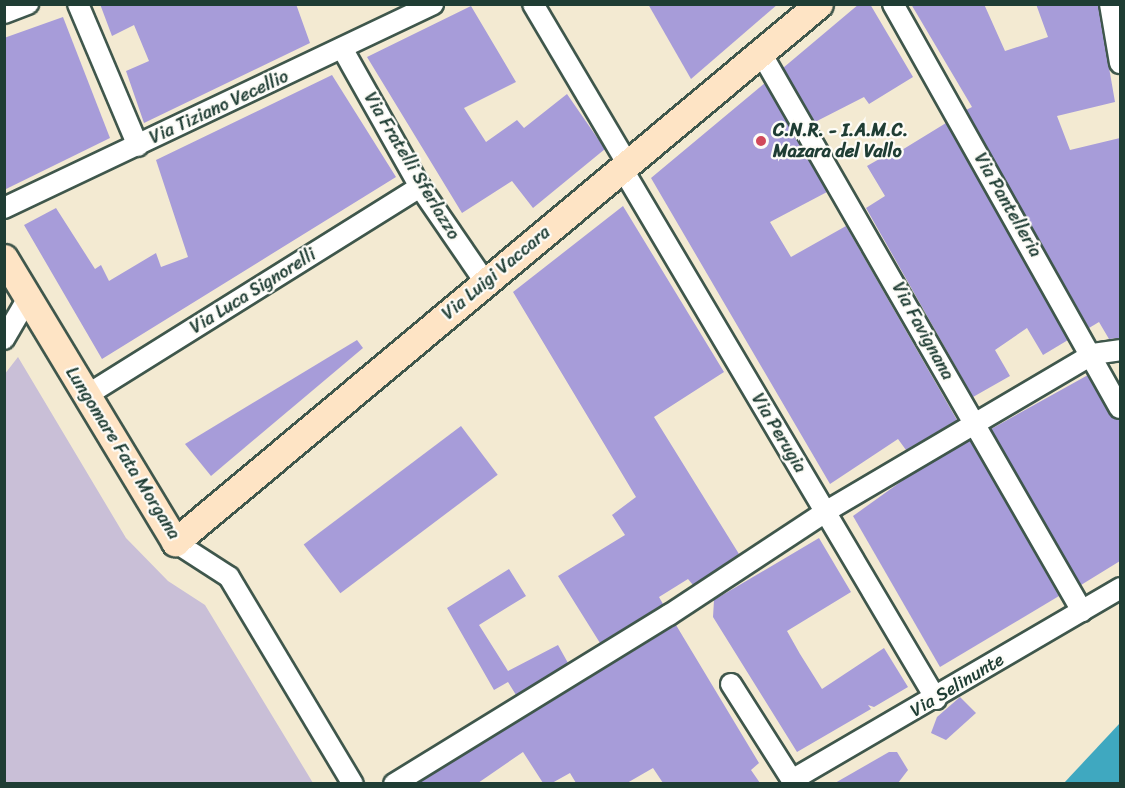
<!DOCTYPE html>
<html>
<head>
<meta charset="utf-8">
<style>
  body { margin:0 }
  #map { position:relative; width:1125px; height:788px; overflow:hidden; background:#f3ead2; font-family:Sriracha,sans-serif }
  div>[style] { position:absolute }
  .industrial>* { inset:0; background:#c9bfd7 }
  .water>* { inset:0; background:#3fa8c0 }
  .building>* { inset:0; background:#a79cd9; transform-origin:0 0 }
  .roads { filter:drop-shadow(2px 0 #3f574c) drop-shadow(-2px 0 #3f574c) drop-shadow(0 2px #3f574c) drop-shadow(0 -2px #3f574c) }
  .minor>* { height:20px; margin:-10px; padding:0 10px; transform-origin:10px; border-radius:10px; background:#fff }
  .secondary>* { height:27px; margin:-13.5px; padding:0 13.5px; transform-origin:13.5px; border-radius:13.5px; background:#fee4c5 }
  .dots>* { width:16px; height:16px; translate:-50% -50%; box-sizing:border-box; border:3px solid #fdfcf7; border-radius:50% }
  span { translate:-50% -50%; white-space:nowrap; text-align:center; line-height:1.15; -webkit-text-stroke:4.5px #fdfcf7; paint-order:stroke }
  .street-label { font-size:18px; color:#1f3d34 }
  .poi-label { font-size:18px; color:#1f3d34; font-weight:700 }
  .left { translate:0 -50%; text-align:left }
  .frame { position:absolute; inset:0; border:6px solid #1f3d34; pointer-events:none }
</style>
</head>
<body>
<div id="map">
  <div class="industrial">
    <div style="clip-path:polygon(18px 357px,126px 538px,168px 581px,205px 605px,313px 783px,5px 783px,4px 375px)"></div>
  </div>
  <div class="water">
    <div style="clip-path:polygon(1120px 723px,1120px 783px,1064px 783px)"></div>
  </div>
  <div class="building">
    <div style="clip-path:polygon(100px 4px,296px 4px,310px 43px,144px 123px,126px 71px,149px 61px,134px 25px,112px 36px)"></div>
    <div style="clip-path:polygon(648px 4px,778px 4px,691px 79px)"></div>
    <div style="clip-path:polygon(859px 4px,870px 4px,913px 77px,869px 104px,864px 97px,815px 122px,783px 68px)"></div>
    <div style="clip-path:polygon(911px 4px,984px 4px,1005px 51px,1048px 37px,1036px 4px,1098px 4px,1115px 102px,1057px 116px,1070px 150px,1120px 138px,1120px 338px,1109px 339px,1099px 322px,1089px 328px,966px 110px,972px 107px)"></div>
    <div style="clip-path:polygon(471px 6px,516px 82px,464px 108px,486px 142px,517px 120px,524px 128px,567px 94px,605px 149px,533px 208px,512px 181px,462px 213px,367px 57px)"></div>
    <div style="clip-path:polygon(63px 17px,110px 138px,4px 190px,4px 38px)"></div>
    <div style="clip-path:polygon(332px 75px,396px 177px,102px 359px,24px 225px,56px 208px,95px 269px,101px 265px,109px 281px,156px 253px,161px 267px,188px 257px,156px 160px)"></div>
    <div style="clip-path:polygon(765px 83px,827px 192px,770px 222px,791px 257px,846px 226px,957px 420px,906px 450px,898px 439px,830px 484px,651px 178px)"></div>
    <div style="clip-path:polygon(946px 123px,1068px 340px,1043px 355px,1027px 328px,995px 350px,1010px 376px,973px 397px,866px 208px,885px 196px,867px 166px,895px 150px,897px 153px)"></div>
    <div style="clip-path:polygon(623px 206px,724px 372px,654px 417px,739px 554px,693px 585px,688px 579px,659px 597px,663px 604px,600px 643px,558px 576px,625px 535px,612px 515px,636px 497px,513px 292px)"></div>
    <div style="clip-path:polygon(357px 340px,363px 348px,211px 476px,185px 444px)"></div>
    <div style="clip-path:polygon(1088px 375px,1110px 414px,1120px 420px,1120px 561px,1081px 585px,991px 429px)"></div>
    <div style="left:461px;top:426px;width:61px;height:197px;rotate:53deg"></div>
    <div style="clip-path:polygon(970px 440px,1059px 596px,940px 667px,853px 516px,906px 478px)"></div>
    <div style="clip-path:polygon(819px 538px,851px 592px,787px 631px,800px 654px,822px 689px,884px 648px,908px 687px,874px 707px,868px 705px,871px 709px,797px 752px,713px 617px,714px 600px)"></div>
    <div style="clip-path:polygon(509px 569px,526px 596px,479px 625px,508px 671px,558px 645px,568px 663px,516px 695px,508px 682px,494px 690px,447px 608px)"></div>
    <div style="clip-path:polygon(676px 625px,759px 763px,751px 770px,760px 783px,663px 783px,653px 768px,627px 783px,576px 783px,570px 773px,552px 783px,543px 783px,523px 752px,478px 783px,418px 783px)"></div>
    <div style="clip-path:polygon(960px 697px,976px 713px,946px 740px,931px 733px,937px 717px)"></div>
    <div style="clip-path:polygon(889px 752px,897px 752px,908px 770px,898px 783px,835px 783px)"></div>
  </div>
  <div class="roads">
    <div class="minor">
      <div style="left:78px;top:4px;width:154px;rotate:67.1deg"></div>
      <div style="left:533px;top:4px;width:185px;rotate:59.4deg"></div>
      <div style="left:893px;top:4px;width:463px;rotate:60.7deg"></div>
      <div style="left:1110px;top:4px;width:60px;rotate:80.4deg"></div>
      <div style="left:4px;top:13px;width:26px;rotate:-21deg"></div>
      <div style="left:342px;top:48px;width:159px;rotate:60.7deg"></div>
      <div style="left:420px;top:187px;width:115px;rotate:55.6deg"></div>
      <div style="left:761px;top:53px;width:644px;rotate:60.09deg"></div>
      <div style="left:622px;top:168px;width:617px;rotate:59.4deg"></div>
      <div style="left:4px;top:208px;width:475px;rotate:-25.4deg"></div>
      <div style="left:4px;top:339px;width:48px;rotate:-59.7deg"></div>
      <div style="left:87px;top:395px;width:393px;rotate:-32deg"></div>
      <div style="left:175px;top:542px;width:64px;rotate:32.9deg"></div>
      <div style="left:229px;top:577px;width:241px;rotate:59.1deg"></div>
      <div style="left:731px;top:684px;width:114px;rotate:57.6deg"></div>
      <div style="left:792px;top:780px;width:380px;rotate:-30.3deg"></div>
      <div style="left:394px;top:784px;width:323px;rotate:-31.6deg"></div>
      <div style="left:669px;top:615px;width:187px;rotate:-33.4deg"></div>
      <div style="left:825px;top:512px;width:311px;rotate:-30.5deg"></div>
      <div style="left:1093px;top:354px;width:27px;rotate:-8deg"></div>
    </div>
    <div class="secondary">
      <div style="left:4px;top:258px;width:332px;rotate:58.9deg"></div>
      <div style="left:175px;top:542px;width:839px;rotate:-39.88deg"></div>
    </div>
  </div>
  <div class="dots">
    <div style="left:761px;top:141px;background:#d1495b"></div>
  </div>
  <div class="street-label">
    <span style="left:219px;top:107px;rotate:-25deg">Via Tiziano Vecellio</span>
    <span style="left:412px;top:166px;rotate:59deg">Via Fratelli Sferlazzo</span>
    <span style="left:1008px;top:205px;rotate:60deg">Via Pantelleria</span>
    <span style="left:496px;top:273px;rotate:-40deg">Via Luigi Vaccara</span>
    <span style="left:253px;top:291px;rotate:-32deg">Via Luca Signorelli</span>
    <span style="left:923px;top:331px;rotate:61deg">Via Favignana</span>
    <span style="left:779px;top:433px;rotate:59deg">Via Perugia</span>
    <span style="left:123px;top:453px;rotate:58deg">Lungomare Fata Morgana</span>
    <span style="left:957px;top:685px;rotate:-31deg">Via Selinunte</span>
  </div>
  <div class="poi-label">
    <span class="left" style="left:773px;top:141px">C.N.R. - I.A.M.C.<br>Mazara del Vallo</span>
  </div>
  <div class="frame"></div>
</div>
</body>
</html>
